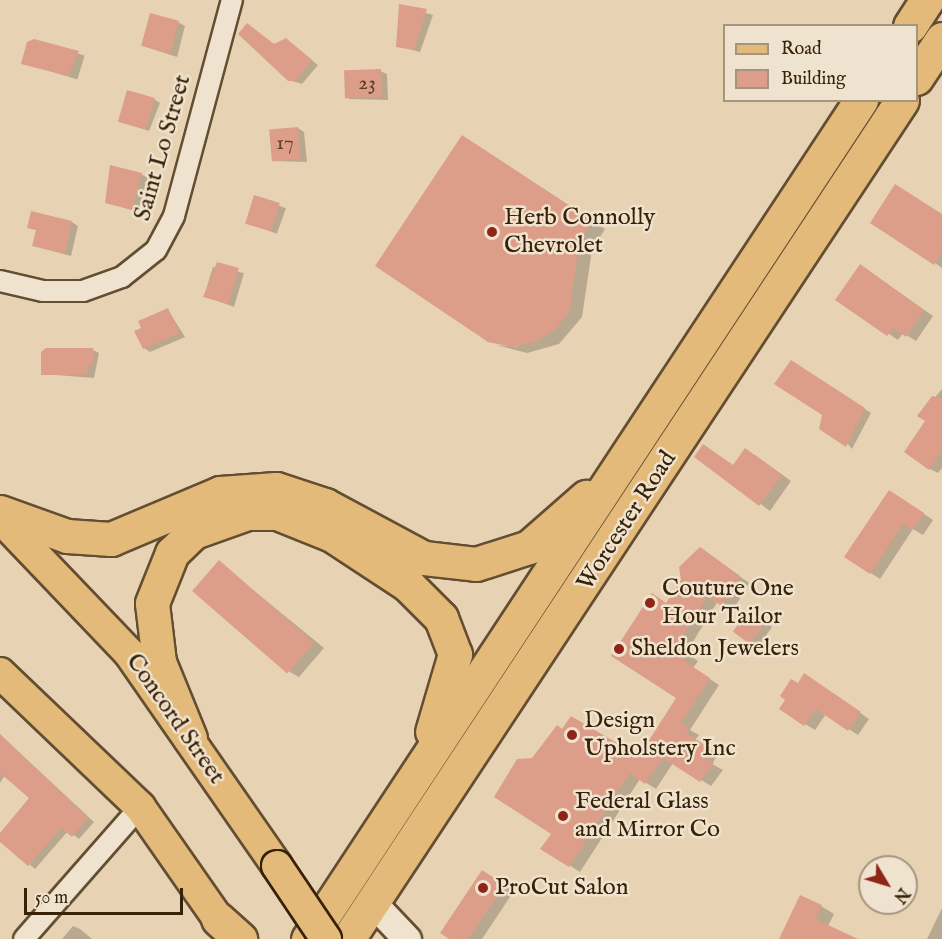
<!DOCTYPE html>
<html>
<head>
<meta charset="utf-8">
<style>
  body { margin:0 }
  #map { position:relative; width:942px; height:939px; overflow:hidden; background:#e7d3b4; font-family:"IM FELL English",serif }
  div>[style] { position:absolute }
  .shadow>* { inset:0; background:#0003; transform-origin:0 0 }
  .building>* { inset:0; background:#dd9e89; transform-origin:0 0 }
  .roads { filter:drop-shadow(2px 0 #634e32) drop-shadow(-2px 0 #634e32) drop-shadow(0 2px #634e32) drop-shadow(0 -2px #634e32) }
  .street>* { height:20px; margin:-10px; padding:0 10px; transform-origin:10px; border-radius:10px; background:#efe2ce }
  .secondary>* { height:27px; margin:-13.5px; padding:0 13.5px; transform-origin:13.5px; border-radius:13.5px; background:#efe2ce }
  .primary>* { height:30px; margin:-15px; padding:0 15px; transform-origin:15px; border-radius:15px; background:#e4ba7a }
  .highway>* { height:33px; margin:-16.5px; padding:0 16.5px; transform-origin:16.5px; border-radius:16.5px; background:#e4ba7a }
  .bridges { filter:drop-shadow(2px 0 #372107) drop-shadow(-2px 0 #372107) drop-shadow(0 2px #372107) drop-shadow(0 -2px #372107) }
  .primary-bridge>* { height:30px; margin:-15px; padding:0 15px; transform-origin:15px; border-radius:15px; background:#e4ba7a }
  .dots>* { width:16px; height:16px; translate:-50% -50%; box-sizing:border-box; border:3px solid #efe2ce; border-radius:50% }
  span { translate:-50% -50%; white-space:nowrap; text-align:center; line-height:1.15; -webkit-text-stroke:5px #efe2ce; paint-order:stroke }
  .number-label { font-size:21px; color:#604028 }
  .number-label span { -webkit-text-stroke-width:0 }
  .street-label { font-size:24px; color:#372107 }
  .poi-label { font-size:24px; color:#372107 }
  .left { translate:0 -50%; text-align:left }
  .legend { position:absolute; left:723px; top:24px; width:195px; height:78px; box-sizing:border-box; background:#efe2ce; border:2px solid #a5957e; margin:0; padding:8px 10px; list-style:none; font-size:18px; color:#372107 }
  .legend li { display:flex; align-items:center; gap:12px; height:30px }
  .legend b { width:30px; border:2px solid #a5957e }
  .north { position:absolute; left:858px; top:855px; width:60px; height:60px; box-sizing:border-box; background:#efe2ce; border:2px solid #a5957e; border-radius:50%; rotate:128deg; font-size:16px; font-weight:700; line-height:24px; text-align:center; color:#372107 }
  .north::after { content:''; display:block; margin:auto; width:21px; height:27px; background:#8f2418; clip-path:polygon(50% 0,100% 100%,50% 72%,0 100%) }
  .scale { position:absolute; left:24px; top:888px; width:159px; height:27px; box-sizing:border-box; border:3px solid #372107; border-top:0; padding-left:8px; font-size:18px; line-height:21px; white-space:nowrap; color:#372107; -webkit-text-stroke:4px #efe2ce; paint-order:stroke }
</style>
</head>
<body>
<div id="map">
  <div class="shadow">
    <div style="clip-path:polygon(401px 6px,433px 15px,420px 52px,397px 46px)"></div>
    <div style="clip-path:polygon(178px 22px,185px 26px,177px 57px,143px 46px)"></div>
    <div style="left:34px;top:40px;width:53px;height:25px;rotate:17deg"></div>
    <div style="clip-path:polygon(292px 44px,318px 65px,302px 84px,289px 80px,275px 45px)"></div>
    <div style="clip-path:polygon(380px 71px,387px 74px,388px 100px,348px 99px)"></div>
    <div style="clip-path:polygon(154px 99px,160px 103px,149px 131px,120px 121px)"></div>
    <div style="clip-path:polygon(298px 128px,304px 132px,307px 162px,273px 161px)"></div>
    <div style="clip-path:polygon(475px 144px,605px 229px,592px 250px,582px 317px,559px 344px,527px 353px,496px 345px,520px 347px,489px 341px)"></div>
    <div style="clip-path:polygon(141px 174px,148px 178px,138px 212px,106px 202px)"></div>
    <div style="left:255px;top:197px;width:33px;height:27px;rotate:20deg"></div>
    <div style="clip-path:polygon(942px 215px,942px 268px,935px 263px)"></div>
    <div style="clip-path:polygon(72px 222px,78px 226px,71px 256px,34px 246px,38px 231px,29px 227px)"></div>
    <div style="clip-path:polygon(213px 267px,244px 273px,234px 307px,204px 296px)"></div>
    <div style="clip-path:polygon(870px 272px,933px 316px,916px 341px,903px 333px,898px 340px,837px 299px)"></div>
    <div style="clip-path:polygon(168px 310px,185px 337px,150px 352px,144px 348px)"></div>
    <div style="clip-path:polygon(93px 350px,99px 353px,94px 378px,42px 374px)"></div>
    <div style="clip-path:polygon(797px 365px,871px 413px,852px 449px,823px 414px)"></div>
    <div style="clip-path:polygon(942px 389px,942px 468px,938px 473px,930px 469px,928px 421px,920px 415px)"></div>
    <div style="clip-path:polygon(755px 455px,791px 481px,770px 511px,696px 456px,734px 466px)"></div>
    <div style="clip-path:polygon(899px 497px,933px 520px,923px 535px,913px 529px,880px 579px,846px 557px)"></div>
    <div style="clip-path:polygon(701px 548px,749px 583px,733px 610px,718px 601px,686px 653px,698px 661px,693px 668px,719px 685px,690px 730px,699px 735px,695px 740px,718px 754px,712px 764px,723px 770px,711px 786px,673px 763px,656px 789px,640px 779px,580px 872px,543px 849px,553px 833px,533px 759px,563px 731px,640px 758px,678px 698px,667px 604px)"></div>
    <div style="clip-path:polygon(219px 562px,324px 648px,299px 677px,290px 672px)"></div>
    <div style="clip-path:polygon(756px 616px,772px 627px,758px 647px,736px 632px)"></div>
    <div style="clip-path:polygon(814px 681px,869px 719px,858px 735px,826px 714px,815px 730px,805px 724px,798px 685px)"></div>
    <div style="clip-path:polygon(6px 740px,94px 822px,79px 839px,68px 831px,35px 869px,0 840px,31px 798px,5px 775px,0 783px,0 747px)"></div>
    <div style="clip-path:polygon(492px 877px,514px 891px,482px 939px,452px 939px)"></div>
    <div style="clip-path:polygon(821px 906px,834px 914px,828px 926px,855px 939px,780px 939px)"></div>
    <div style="clip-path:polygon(942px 908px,942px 939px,927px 939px)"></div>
    <div style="clip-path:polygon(73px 926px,80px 929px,92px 939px,62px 939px)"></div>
  </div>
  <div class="building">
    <div style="clip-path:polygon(399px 4px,427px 9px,414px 50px,396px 47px)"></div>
    <div style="left:150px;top:13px;width:30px;height:34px;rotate:15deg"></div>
    <div style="clip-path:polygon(247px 23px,274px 44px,286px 38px,312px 60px,295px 81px,288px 81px,238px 34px)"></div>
    <div style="clip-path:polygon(34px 39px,79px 51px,68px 76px,21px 64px,27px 42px)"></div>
    <div style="left:381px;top:69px;width:28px;height:37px;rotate:88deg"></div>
    <div style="left:127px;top:90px;width:29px;height:33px;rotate:16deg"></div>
    <div style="left:298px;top:127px;width:32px;height:29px;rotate:85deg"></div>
    <div style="clip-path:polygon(462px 135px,593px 221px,579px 242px,570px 310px,557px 328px,535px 342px,513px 347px,488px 342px,375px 266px)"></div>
    <div style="clip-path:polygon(110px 165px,142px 173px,132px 210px,105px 203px)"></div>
    <div style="clip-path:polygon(895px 184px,942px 214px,942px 252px,934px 265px,870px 223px)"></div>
    <div style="left:254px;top:195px;width:27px;height:30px;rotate:17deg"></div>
    <div style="clip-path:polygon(31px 211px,72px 221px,65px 254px,32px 246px,36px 230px,27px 228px)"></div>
    <div style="clip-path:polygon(217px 262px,239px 268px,228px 304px,203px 297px)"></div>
    <div style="clip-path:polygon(860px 264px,924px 310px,906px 337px,893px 328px,887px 336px,835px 300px)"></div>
    <div style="clip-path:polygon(168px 308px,180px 333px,143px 349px,134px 331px,141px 328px,138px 321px)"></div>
    <div style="clip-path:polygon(46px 348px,93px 348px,93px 365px,88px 365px,88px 375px,41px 375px,41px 352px)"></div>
    <div style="clip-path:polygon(791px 360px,865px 408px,846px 447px,819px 429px,822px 415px,774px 384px)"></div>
    <div style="clip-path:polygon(932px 396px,942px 398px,942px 451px,929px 470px,904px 452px,925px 421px,917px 416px)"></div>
    <div style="clip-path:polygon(703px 444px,733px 465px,745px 448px,782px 475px,759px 506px,694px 457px)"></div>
    <div style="clip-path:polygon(889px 490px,924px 513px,913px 530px,903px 524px,870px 574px,844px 557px)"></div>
    <div style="clip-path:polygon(700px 547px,740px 576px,722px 606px,707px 597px,676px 646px,688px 654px,684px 661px,710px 678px,681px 723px,689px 728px,686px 733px,708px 747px,702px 756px,714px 763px,700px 782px,663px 758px,645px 784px,630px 773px,569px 867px,540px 849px,551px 834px,494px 797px,517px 759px,532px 758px,557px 725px,562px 729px,571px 716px,639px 756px,676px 698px,611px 656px,652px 593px,666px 603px,681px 580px,679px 567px)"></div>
    <div style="left:219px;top:560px;width:126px;height:41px;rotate:41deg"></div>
    <div style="left:749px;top:610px;width:21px;height:27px;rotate:37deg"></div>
    <div style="clip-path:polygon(804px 673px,861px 712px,848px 731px,816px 709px,804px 726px,779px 709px,785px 700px,780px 696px,791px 679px,798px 683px)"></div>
    <div style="clip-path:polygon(0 734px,88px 818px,72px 837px,61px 828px,28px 866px,0 842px,0 833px,29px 798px,0 773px)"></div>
    <div style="clip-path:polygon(482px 870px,505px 885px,468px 939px,449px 939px,440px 933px)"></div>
    <div style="clip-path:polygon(800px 895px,822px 905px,815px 919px,858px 939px,779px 939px)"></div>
  </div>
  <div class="roads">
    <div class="street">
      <div style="left:0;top:281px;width:44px;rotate:13.1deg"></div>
      <div style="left:43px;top:291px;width:40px"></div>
      <div style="left:83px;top:291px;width:41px;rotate:-19.7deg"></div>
      <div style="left:122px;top:277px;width:43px;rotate:-38.5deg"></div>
      <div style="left:156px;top:250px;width:38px;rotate:-62deg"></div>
      <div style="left:174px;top:216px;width:224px;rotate:-75deg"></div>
      <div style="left:24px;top:939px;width:176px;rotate:-48.7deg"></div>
    </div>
    <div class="secondary">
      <div style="left:372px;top:902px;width:51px;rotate:46.6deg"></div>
    </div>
    <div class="primary">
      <div style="left:0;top:518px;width:187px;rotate:46.3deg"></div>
      <div style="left:129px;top:653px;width:259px;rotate:55.2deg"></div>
      <div style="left:0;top:673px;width:194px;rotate:43.7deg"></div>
      <div style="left:140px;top:807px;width:136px;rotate:55.1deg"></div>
    </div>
    <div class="highway">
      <div style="left:910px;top:26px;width:31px;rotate:-57deg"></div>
      <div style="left:916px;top:78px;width:47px;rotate:-56.3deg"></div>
      <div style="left:0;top:512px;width:71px;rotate:19.7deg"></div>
      <div style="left:67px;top:536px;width:44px;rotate:3.9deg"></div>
      <div style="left:111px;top:539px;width:118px;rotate:-22.9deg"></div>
      <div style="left:220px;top:493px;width:56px;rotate:-4.1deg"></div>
      <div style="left:276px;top:489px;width:52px;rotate:18.1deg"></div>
      <div style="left:325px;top:505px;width:112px;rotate:28.2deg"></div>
      <div style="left:424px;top:558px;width:52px;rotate:6.6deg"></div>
      <div style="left:476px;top:564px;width:56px;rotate:-17.8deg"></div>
      <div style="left:529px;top:547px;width:76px;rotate:-41.3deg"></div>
      <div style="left:190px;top:738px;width:82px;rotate:-112.2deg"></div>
      <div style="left:159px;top:662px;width:59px;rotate:-96.8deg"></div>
      <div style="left:152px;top:603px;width:54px;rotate:-68.2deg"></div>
      <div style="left:172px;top:553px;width:30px;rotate:-44deg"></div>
      <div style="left:194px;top:532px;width:56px;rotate:-19.7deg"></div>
      <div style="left:247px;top:513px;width:30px"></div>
      <div style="left:277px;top:513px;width:59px;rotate:21.8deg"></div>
      <div style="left:332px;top:535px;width:91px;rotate:33.3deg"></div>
      <div style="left:408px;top:585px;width:47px;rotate:45deg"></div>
      <div style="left:441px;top:618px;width:39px;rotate:69deg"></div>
      <div style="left:455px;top:654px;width:81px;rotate:106.4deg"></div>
      <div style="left:218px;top:919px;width:30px;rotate:42deg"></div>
      <div style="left:308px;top:939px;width:1005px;rotate:-56.61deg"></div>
      <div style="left:348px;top:939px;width:1005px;rotate:-56.56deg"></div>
    </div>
  </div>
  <div class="bridges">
    <div class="primary-bridge">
      <div style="left:277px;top:866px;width:88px;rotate:56.1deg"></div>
    </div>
  </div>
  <div class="dots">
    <div style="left:492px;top:232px;background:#8f2418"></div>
    <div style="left:650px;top:603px;background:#8f2418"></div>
    <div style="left:619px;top:649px;background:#8f2418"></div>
    <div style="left:572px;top:735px;background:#8f2418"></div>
    <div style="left:563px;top:816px;background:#8f2418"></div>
    <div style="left:483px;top:888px;background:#8f2418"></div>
  </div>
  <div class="number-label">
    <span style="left:367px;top:84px">23</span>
    <span style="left:285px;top:144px">17</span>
  </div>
  <div class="street-label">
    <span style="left:163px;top:148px;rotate:-74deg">Saint Lo Street</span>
    <span style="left:627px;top:521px;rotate:-57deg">Worcester Road</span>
    <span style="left:175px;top:719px;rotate:55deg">Concord Street</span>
  </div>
  <div class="poi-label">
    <span class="left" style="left:504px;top:232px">Herb Connolly<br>Chevrolet</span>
    <span class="left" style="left:662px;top:603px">Couture One<br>Hour Tailor</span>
    <span class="left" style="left:631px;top:649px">Sheldon Jewelers</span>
    <span class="left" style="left:584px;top:735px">Design<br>Upholstery Inc</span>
    <span class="left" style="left:575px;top:816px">Federal Glass<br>and Mirror Co</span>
    <span class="left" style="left:495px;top:888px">ProCut Salon</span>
  </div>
  <ul class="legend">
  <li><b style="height:8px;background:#e4ba7a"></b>Road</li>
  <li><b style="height:16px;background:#dd9e89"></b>Building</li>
  </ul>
  <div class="north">N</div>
  <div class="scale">50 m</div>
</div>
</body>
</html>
